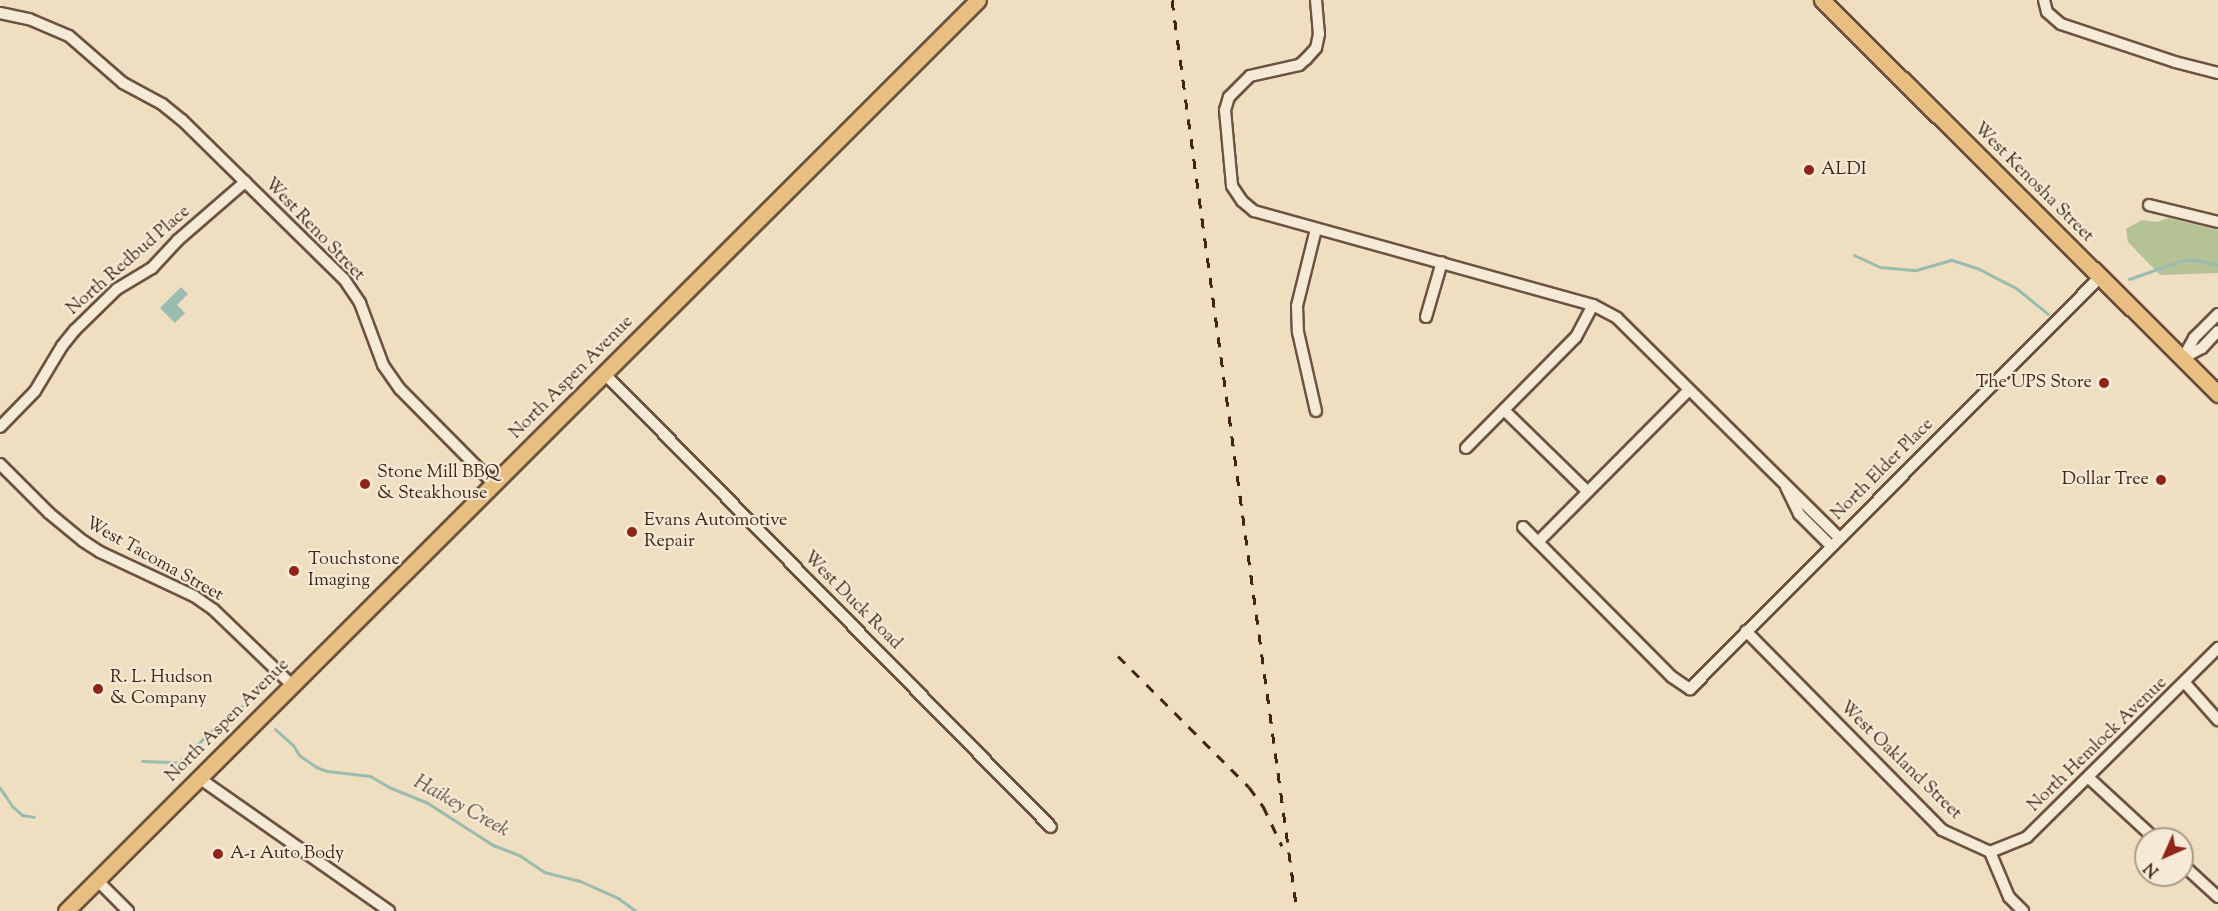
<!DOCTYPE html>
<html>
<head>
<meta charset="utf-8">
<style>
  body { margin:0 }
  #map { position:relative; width:2218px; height:911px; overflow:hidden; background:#efdec0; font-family:"Sorts Mill Goudy",serif }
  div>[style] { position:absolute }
  .green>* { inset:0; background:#b5c295 }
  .water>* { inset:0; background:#9abcb0 }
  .stream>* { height:3px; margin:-1.5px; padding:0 1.5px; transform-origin:1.5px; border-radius:1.5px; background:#9abcb0 }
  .roads { filter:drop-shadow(2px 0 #6c523f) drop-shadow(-2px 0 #6c523f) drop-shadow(0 2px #6c523f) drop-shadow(0 -2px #6c523f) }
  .minor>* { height:10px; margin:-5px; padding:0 5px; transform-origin:5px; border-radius:5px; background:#f5ead6 }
  .primary>* { height:15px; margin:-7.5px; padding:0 7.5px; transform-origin:7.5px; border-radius:7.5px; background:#e8bf80 }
  .rail>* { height:3px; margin-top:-1.5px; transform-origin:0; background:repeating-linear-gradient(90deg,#412414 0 10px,transparent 0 20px) }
  .dots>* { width:16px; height:16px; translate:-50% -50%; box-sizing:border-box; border:3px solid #f5ead6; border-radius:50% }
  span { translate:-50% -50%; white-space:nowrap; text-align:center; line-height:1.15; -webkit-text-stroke:4.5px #f5ead6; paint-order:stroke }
  .poi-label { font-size:18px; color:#412414 }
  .left { translate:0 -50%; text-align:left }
  .right { translate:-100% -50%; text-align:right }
  .street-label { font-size:18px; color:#412414 }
  .water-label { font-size:20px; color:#574a3b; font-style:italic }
  .north { position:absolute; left:2134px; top:827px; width:60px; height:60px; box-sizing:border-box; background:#f5ead6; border:2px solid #ad9b88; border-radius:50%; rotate:225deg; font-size:16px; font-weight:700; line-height:24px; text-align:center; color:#412414 }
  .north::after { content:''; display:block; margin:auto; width:21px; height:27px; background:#8f2418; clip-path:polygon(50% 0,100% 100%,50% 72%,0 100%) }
</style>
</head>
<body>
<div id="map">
  <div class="green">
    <div style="clip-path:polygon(2168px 218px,2218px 230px,2218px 273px,2160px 275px,2128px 242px,2126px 229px,2142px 220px,2157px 222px)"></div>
  </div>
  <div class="water">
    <div style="clip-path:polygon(181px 287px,188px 294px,177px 305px,185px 313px,175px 323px,160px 308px)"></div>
  </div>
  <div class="stream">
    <div style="left:1854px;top:255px;width:29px;rotate:25deg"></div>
    <div style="left:1880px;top:267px;width:36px;rotate:5deg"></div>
    <div style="left:1916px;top:270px;width:37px;rotate:-16deg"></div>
    <div style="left:1952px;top:260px;width:26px;rotate:18deg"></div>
    <div style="left:1977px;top:268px;width:44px;rotate:27.1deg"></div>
    <div style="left:2016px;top:288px;width:41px;rotate:39.1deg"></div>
    <div style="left:2129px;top:279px;width:57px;rotate:-19.4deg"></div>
    <div style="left:2183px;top:260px;width:15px"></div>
    <div style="left:2198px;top:260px;width:21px;rotate:14deg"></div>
    <div style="left:275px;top:729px;width:24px;rotate:42deg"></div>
    <div style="left:293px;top:745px;width:12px;rotate:59deg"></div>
    <div style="left:299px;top:755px;width:21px;rotate:35deg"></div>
    <div style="left:316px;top:767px;width:12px;rotate:20deg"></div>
    <div style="left:327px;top:771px;width:43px;rotate:6.6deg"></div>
    <div style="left:370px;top:776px;width:24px;rotate:30deg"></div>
    <div style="left:391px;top:788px;width:38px;rotate:22deg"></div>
    <div style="left:426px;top:802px;width:80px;rotate:32.7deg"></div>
    <div style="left:493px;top:845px;width:28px;rotate:21deg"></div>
    <div style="left:519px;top:855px;width:30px;rotate:34deg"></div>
    <div style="left:544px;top:872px;width:37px;rotate:14deg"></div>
    <div style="left:580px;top:881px;width:42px;rotate:24.1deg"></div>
    <div style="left:618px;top:898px;width:22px;rotate:36deg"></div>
    <div style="left:142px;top:761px;width:37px;rotate:2deg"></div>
    <div style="left:179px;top:762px;width:74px;rotate:-43.9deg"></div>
    <div style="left:232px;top:711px;width:11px;rotate:-27deg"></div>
    <div style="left:0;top:788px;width:22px;rotate:56deg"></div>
    <div style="left:12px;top:806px;width:13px;rotate:42deg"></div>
    <div style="left:22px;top:815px;width:12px;rotate:9deg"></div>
  </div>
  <div class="roads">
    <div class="minor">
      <div style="left:1316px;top:0;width:34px;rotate:85deg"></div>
      <div style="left:1319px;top:34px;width:14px;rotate:102deg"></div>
      <div style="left:1316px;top:48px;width:15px;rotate:132deg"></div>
      <div style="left:1306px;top:59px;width:9px;rotate:139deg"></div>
      <div style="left:1299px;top:65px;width:50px;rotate:167.3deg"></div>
      <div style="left:1250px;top:76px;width:30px;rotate:135deg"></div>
      <div style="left:1229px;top:97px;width:14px;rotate:107deg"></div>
      <div style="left:1225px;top:110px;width:76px;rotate:84.7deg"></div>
      <div style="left:1232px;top:186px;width:18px;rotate:56deg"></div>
      <div style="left:1242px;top:201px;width:16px;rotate:40deg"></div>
      <div style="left:1254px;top:211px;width:352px;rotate:15.5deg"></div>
      <div style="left:1593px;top:305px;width:27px;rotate:28deg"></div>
      <div style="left:1617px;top:318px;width:313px;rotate:44.7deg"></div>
      <div style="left:2044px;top:0;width:12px;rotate:76deg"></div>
      <div style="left:2047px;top:12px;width:18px;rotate:41deg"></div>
      <div style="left:2061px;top:24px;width:120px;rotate:18.4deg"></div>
      <div style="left:2175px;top:62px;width:44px;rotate:14.3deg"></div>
      <div style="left:0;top:13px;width:30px;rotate:12deg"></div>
      <div style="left:29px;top:19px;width:43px;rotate:23deg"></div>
      <div style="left:69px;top:36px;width:72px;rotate:41deg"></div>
      <div style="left:123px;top:83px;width:44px;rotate:28.3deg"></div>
      <div style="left:162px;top:104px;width:26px;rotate:39deg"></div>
      <div style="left:182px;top:120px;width:227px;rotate:44.5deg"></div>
      <div style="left:344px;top:279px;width:29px;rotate:56deg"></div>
      <div style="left:360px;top:303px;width:66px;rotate:69.6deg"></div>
      <div style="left:383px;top:365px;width:29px;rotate:55deg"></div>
      <div style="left:400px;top:389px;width:132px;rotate:45.3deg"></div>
      <div style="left:2149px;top:205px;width:71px;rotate:13.8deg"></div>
      <div style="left:1316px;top:229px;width:79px;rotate:103.9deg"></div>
      <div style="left:1297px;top:306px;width:26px;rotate:88deg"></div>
      <div style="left:1298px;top:332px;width:81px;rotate:77.2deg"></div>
      <div style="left:1426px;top:317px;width:57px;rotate:-73.8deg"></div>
      <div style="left:2183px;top:358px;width:23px;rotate:-61deg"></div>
      <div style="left:2194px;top:338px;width:34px;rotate:-45deg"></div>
      <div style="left:2183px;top:358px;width:21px;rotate:-28deg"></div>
      <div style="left:2202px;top:348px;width:23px;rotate:-47deg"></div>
      <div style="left:604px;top:373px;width:637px;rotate:45.45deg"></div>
      <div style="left:1504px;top:410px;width:117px;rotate:44.3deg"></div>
      <div style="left:0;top:427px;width:50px;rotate:-45.8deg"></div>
      <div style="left:35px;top:391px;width:52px;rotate:-59deg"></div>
      <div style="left:62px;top:346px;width:21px;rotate:-51deg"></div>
      <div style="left:75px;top:330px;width:59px;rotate:-44.3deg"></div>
      <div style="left:117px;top:289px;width:41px;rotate:-31deg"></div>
      <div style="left:152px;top:268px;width:38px;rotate:-47deg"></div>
      <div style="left:178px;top:240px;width:89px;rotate:-40.9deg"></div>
      <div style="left:1466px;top:448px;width:156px;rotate:-45.3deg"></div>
      <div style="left:1576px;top:337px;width:36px;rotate:-62deg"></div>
      <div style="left:0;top:464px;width:69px;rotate:45deg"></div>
      <div style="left:49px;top:513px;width:44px;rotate:39.5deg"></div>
      <div style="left:83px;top:541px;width:20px;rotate:33deg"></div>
      <div style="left:100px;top:552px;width:104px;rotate:25.1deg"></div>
      <div style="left:194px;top:596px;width:24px;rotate:35deg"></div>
      <div style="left:214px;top:610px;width:108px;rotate:43.9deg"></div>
      <div style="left:1786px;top:487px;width:30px;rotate:64deg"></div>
      <div style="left:1799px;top:514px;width:45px;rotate:45deg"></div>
      <div style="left:1523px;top:527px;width:211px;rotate:45.2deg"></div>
      <div style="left:1672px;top:677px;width:22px;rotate:34deg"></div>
      <div style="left:1690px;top:689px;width:581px;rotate:-45.14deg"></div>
      <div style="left:1538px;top:542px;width:214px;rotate:-45.2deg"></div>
      <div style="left:1746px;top:631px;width:279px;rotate:45.4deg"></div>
      <div style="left:1942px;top:830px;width:53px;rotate:24.6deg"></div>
      <div style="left:1990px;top:852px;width:49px;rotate:67.1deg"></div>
      <div style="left:2009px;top:897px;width:20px;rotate:45deg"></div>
      <div style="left:2185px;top:683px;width:50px;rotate:48.3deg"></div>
      <div style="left:199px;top:778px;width:232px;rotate:35deg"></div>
      <div style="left:2089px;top:778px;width:90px;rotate:42.7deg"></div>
      <div style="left:1990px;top:852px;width:40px;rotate:-22deg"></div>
      <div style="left:2027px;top:837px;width:269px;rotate:-44.7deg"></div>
      <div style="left:2182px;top:864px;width:49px;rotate:42.5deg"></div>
      <div style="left:97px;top:880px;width:44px;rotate:45deg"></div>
    </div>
    <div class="primary">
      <div style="left:1822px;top:0;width:559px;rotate:44.85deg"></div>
      <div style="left:66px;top:911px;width:1289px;rotate:-44.97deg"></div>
    </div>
  </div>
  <div class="rail">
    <div style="left:1172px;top:0;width:920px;rotate:82.19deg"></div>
    <div style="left:1118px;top:656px;width:185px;rotate:45deg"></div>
    <div style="left:1249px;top:787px;width:24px;rotate:54deg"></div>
    <div style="left:1263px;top:806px;width:44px;rotate:64.6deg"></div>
  </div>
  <div class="dots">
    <div style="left:1809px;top:170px;background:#8f2418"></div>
    <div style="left:2104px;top:383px;background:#8f2418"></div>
    <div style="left:2161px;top:480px;background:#8f2418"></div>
    <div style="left:365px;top:484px;background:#8f2418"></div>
    <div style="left:632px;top:532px;background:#8f2418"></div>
    <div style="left:294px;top:571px;background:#8f2418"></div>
    <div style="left:98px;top:689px;background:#8f2418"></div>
    <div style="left:218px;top:854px;background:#8f2418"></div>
  </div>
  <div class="poi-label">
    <span class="left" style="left:1821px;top:170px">ALDI</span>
    <span class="right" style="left:2092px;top:383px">The UPS Store</span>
    <span class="left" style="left:377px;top:484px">Stone Mill BBQ<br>&amp; Steakhouse</span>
    <span class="right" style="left:2149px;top:480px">Dollar Tree</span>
    <span class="left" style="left:644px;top:532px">Evans Automotive<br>Repair</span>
    <span class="left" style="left:308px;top:571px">Touchstone<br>Imaging</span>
    <span class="left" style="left:110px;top:689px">R. L. Hudson<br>&amp; Company</span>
    <span class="left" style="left:230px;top:854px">A-1 Auto Body</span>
  </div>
  <div class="street-label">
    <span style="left:2033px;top:183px;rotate:45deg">West Kenosha Street</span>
    <span style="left:314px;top:230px;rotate:46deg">West Reno Street</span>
    <span style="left:129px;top:261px;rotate:-41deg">North Redbud Place</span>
    <span style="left:572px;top:378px;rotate:-45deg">North Aspen Avenue</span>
    <span style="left:1883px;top:470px;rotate:-45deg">North Elder Place</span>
    <span style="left:154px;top:560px;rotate:29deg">West Tacoma Street</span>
    <span style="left:852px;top:601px;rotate:45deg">West Duck Road</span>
    <span style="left:228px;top:721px;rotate:-45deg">North Aspen Avenue</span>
    <span style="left:2098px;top:745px;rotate:-44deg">North Hemlock Avenue</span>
    <span style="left:1900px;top:761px;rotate:44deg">West Oakland Street</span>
  </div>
  <div class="water-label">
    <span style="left:461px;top:807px;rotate:29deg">Haikey Creek</span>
  </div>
  <div class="north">N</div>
</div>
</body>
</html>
